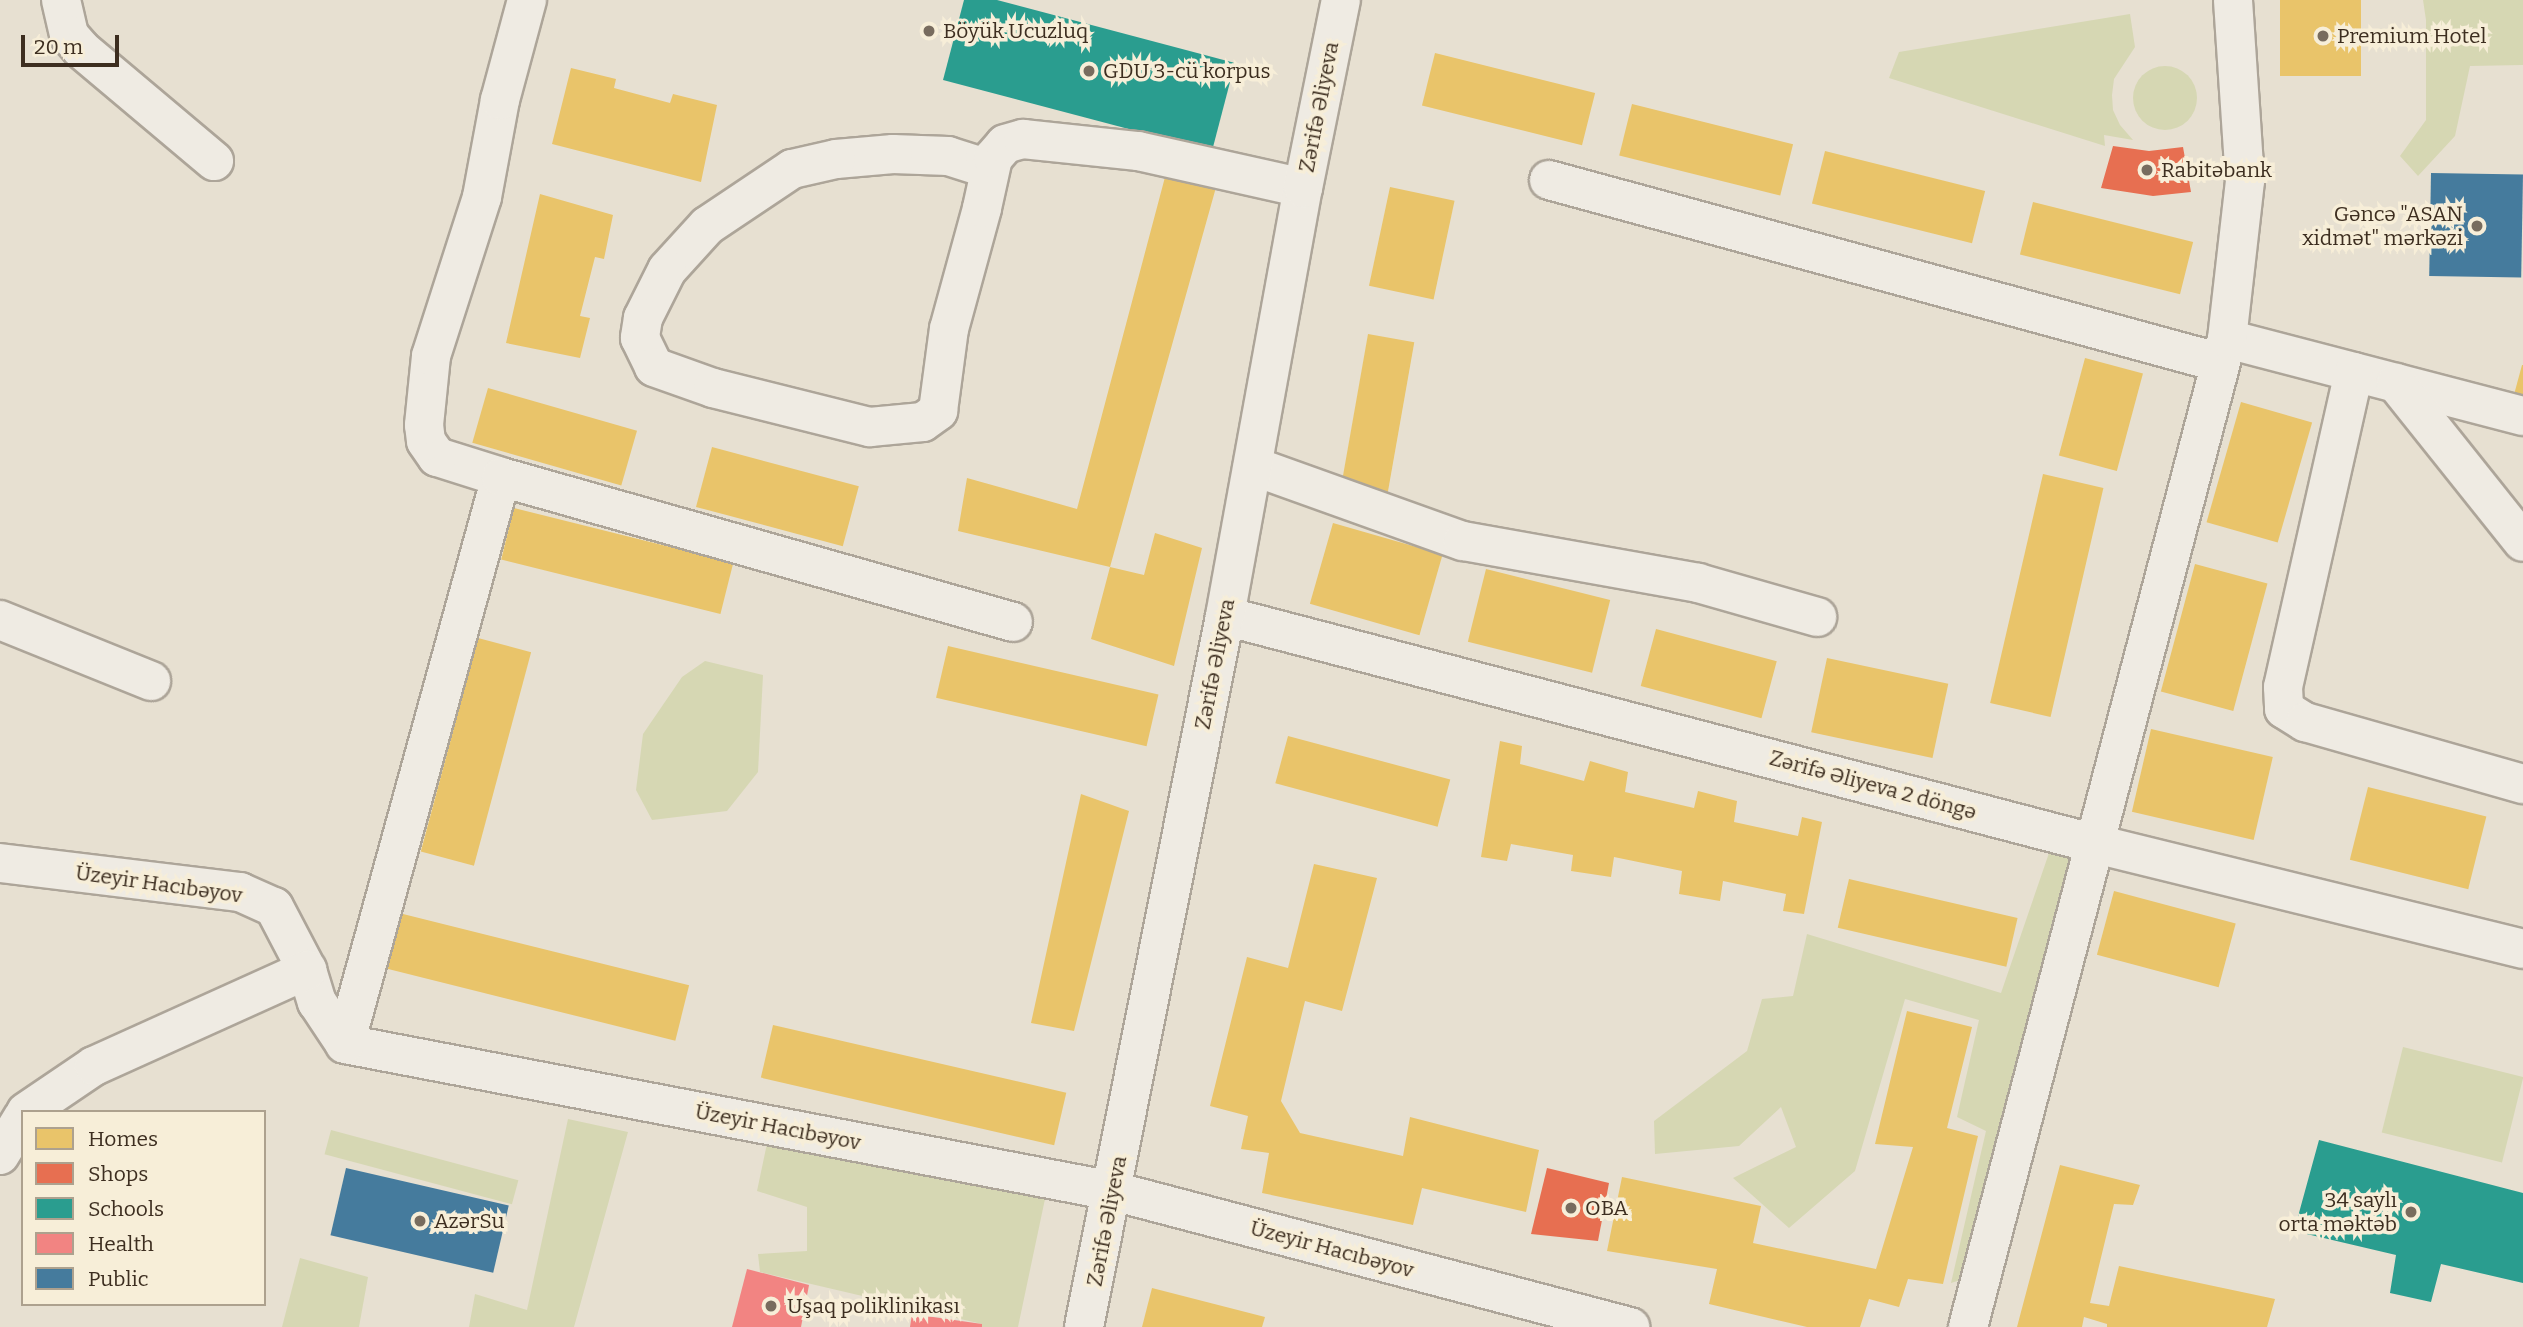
<!DOCTYPE html>
<html>
<head>
<meta charset="utf-8">
<style>
  body { margin:0 }
  #map { position:relative; width:2523px; height:1327px; overflow:hidden; background:#e7e0d1; font-family:Bitter,serif }
  div>[style] { position:absolute }
  .green>* { inset:0; background:#d6d7b3; transform-origin:0 0 }
  .round { border-radius:50% }
  .homes>* { inset:0; background:#e9c46a; transform-origin:0 0 }
  .shops>* { inset:0; background:#e76f51 }
  .schools>* { inset:0; background:#2a9d8f }
  .health>* { inset:0; background:#f28482 }
  .public>* { inset:0; background:#457b9d; transform-origin:0 0 }
  .roads { filter:drop-shadow(2px 0 #ada599) drop-shadow(-2px 0 #ada599) drop-shadow(0 2px #ada599) drop-shadow(0 -2px #ada599) }
  .minor>* { height:38px; margin:-19px; padding:0 19px; transform-origin:19px; border-radius:19px; background:#efebe3 }
  .tertiary>* { height:38px; margin:-19px; padding:0 19px; transform-origin:19px; border-radius:19px; background:#efebe3 }
  .dots>* { width:19px; height:19px; translate:-50% -50%; box-sizing:border-box; border:4px solid #f7eed8; border-radius:50% }
  span { translate:-50% -50%; white-space:nowrap; text-align:center; line-height:1.15; -webkit-text-stroke:7px #f7eed8; paint-order:stroke }
  .poi-label { font-size:21px; color:#3d2e20 }
  .left { translate:0 -50%; text-align:left }
  .right { translate:-100% -50%; text-align:right }
  .street-label { font-size:21px; color:#3d2e20 }
  .legend { position:absolute; left:21px; top:1110px; width:245px; height:196px; box-sizing:border-box; background:#f7eed8; border:2px solid #ada18e; margin:0; padding:9px 12px; list-style:none; font-size:21px; color:#3d2e20 }
  .legend li { display:flex; align-items:center; gap:14px; height:35px }
  .legend b { width:35px; border:2px solid #ada18e }
  .scale { position:absolute; left:21px; top:35px; width:98px; height:32px; box-sizing:border-box; border:4px solid #3d2e20; border-top:0; padding-left:9px; font-size:21px; line-height:24px; white-space:nowrap; color:#3d2e20; -webkit-text-stroke:5px #f7eed8; paint-order:stroke }
</style>
</head>
<body>
<div id="map">
  <div class="green">
    <div style="clip-path:polygon(2423px 0,2523px 0,2523px 65px,2470px 66px,2455px 136px,2418px 176px,2400px 156px,2426px 120px,2426px 20px)"></div>
    <div style="clip-path:polygon(2130px 14px,2135px 47px,2114px 79px,2112px 95px,2113px 110px,2120px 125px,2133px 140px,2104px 135px,2105px 146px,1889px 78px,1899px 52px)"></div>
    <div class="round" style="left:2133px;top:66px;width:64px;height:64px"></div>
    <div style="clip-path:polygon(705px 661px,763px 675px,758px 772px,727px 811px,652px 820px,636px 790px,643px 734px,682px 677px)"></div>
    <div style="clip-path:polygon(2049px 853px,2079px 857px,1970px 1277px,1951px 1283px,1986px 1131px,1957px 1117px,1979px 1020px,1905px 999px,1855px 1171px,1789px 1228px,1733px 1178px,1796px 1147px,1781px 1107px,1739px 1146px,1655px 1154px,1654px 1121px,1747px 1051px,1762px 999px,1793px 996px,1807px 934px,2001px 993px)"></div>
    <div style="left:2403px;top:1047px;width:124px;height:88px;rotate:14deg"></div>
    <div style="clip-path:polygon(568px 1119px,628px 1132px,574px 1327px,469px 1327px,475px 1294px,527px 1310px)"></div>
    <div style="left:331px;top:1130px;width:194px;height:25px;rotate:15deg"></div>
    <div style="clip-path:polygon(769px 1134px,1045px 1199px,1018px 1327px,982px 1327px,982px 1324px,760px 1272px,758px 1254px,807px 1251px,807px 1207px,757px 1191px)"></div>
    <div style="clip-path:polygon(300px 1258px,368px 1277px,359px 1327px,282px 1327px)"></div>
  </div>
  <div class="homes">
    <div style="left:2280px;top:0;width:81px;height:76px"></div>
    <div style="left:1435px;top:53px;width:165px;height:54px;rotate:14deg"></div>
    <div style="clip-path:polygon(571px 68px,616px 79px,614px 88px,670px 103px,673px 94px,717px 105px,701px 182px,552px 144px)"></div>
    <div style="left:1632px;top:104px;width:166px;height:53px;rotate:14deg"></div>
    <div style="left:1825px;top:151px;width:165px;height:54px;rotate:14deg"></div>
    <div style="clip-path:polygon(1169px 162px,1220px 173px,1110px 567px,1144px 575px,1155px 533px,1202px 548px,1174px 666px,1091px 639px,1110px 567px,958px 531px,967px 478px,1077px 509px)"></div>
    <div style="left:1390px;top:187px;width:66px;height:101px;rotate:12deg"></div>
    <div style="clip-path:polygon(540px 194px,613px 215px,604px 259px,595px 257px,580px 316px,590px 318px,580px 358px,506px 343px)"></div>
    <div style="left:2033px;top:202px;width:165px;height:54px;rotate:14deg"></div>
    <div style="left:1368px;top:334px;width:47px;height:161px;rotate:10deg"></div>
    <div style="left:2085px;top:358px;width:60px;height:101px;rotate:15deg"></div>
    <div style="clip-path:polygon(2522px 365px,2523px 365px,2523px 405px,2512px 402px)"></div>
    <div style="left:488px;top:388px;width:155px;height:57px;rotate:16deg"></div>
    <div style="left:2241px;top:402px;width:74px;height:125px;rotate:16deg"></div>
    <div style="left:712px;top:447px;width:152px;height:62px;rotate:15deg"></div>
    <div style="left:2043px;top:474px;width:62px;height:235px;rotate:13deg"></div>
    <div style="left:514px;top:508px;width:226px;height:53px;rotate:14deg"></div>
    <div style="left:1333px;top:523px;width:114px;height:84px;rotate:16deg"></div>
    <div style="left:2195px;top:564px;width:75px;height:132px;rotate:15deg"></div>
    <div style="left:1486px;top:569px;width:128px;height:75px;rotate:14deg"></div>
    <div style="left:1656px;top:629px;width:125px;height:59px;rotate:15deg"></div>
    <div style="left:478px;top:638px;width:55px;height:221px;rotate:15deg"></div>
    <div style="left:948px;top:646px;width:216px;height:53px;rotate:13deg"></div>
    <div style="left:1827px;top:658px;width:124px;height:76px;rotate:12deg"></div>
    <div style="left:2151px;top:729px;width:125px;height:85px;rotate:13deg"></div>
    <div style="left:1288px;top:736px;width:168px;height:49px;rotate:15deg"></div>
    <div style="clip-path:polygon(1500px 741px,1522px 746px,1520px 764px,1584px 781px,1590px 761px,1628px 772px,1625px 792px,1694px 808px,1698px 791px,1737px 801px,1734px 822px,1798px 836px,1802px 817px,1822px 822px,1804px 914px,1783px 911px,1786px 894px,1723px 881px,1720px 901px,1679px 894px,1682px 871px,1614px 857px,1611px 877px,1571px 871px,1573px 855px,1511px 844px,1507px 861px,1481px 857px)"></div>
    <div style="left:2368px;top:787px;width:122px;height:75px;rotate:14deg"></div>
    <div style="clip-path:polygon(1081px 794px,1129px 811px,1074px 1031px,1031px 1023px)"></div>
    <div style="clip-path:polygon(1314px 864px,1377px 878px,1342px 1011px,1305px 1001px,1281px 1101px,1300px 1133px,1403px 1156px,1410px 1117px,1539px 1150px,1526px 1212px,1422px 1188px,1413px 1225px,1262px 1193px,1269px 1153px,1241px 1149px,1248px 1116px,1210px 1106px,1247px 957px,1288px 968px)"></div>
    <div style="left:1849px;top:879px;width:173px;height:50px;rotate:13deg"></div>
    <div style="left:2114px;top:891px;width:126px;height:66px;rotate:15deg"></div>
    <div style="left:399px;top:913px;width:299px;height:57px;rotate:14deg"></div>
    <div style="clip-path:polygon(1907px 1011px,1972px 1027px,1947px 1128px,1978px 1136px,1943px 1284px,1908px 1279px,1899px 1307px,1869px 1299px,1860px 1327px,1807px 1327px,1709px 1304px,1717px 1269px,1607px 1251px,1622px 1177px,1761px 1206px,1753px 1243px,1876px 1269px,1913px 1147px,1875px 1144px)"></div>
    <div style="left:773px;top:1025px;width:301px;height:54px;rotate:13deg"></div>
    <div style="clip-path:polygon(2060px 1165px,2140px 1185px,2133px 1205px,2114px 1204px,2090px 1303px,2109px 1306px,2119px 1266px,2275px 1299px,2267px 1327px,2107px 1327px,2107px 1324px,2084px 1317px,2082px 1327px,2017px 1327px)"></div>
    <div style="clip-path:polygon(1152px 1288px,1265px 1317px,1262px 1327px,1142px 1327px)"></div>
  </div>
  <div class="shops">
    <div style="clip-path:polygon(2113px 146px,2149px 151px,2183px 147px,2191px 192px,2153px 196px,2101px 188px)"></div>
    <div style="clip-path:polygon(1547px 1168px,1609px 1183px,1598px 1241px,1531px 1234px)"></div>
  </div>
  <div class="schools">
    <div style="clip-path:polygon(964px 0,997px 0,1235px 63px,1212px 151px,943px 80px)"></div>
    <div style="clip-path:polygon(2319px 1140px,2523px 1193px,2523px 1283px,2441px 1264px,2431px 1302px,2390px 1293px,2396px 1255px,2294px 1231px)"></div>
  </div>
  <div class="health">
    <div style="clip-path:polygon(747px 1269px,809px 1285px,801px 1327px,732px 1327px)"></div>
    <div style="clip-path:polygon(912px 1314px,982px 1324px,982px 1327px,910px 1327px)"></div>
  </div>
  <div class="public">
    <div style="left:2431px;top:173px;width:92px;height:103px;rotate:1deg"></div>
    <div style="left:346px;top:1168px;width:167px;height:69px;rotate:13deg"></div>
  </div>
  <div class="roads">
    <div class="minor">
      <div style="left:61px;top:0;width:36px;rotate:77deg"></div>
      <div style="left:69px;top:35px;width:18px;rotate:49deg"></div>
      <div style="left:81px;top:49px;width:174px;rotate:40.1deg"></div>
      <div style="left:989px;top:169px;width:43px;rotate:-162.4deg"></div>
      <div style="left:948px;top:156px;width:55px;rotate:-177.9deg"></div>
      <div style="left:893px;top:154px;width:57px;rotate:175deg"></div>
      <div style="left:836px;top:159px;width:45px;rotate:167.2deg"></div>
      <div style="left:792px;top:169px;width:102px;rotate:146.2deg"></div>
      <div style="left:707px;top:226px;width:59px;rotate:132.3deg"></div>
      <div style="left:667px;top:270px;width:54px;rotate:116.6deg"></div>
      <div style="left:643px;top:318px;width:20px;rotate:99deg"></div>
      <div style="left:640px;top:338px;width:32px;rotate:64deg"></div>
      <div style="left:654px;top:367px;width:63px;rotate:19.6deg"></div>
      <div style="left:713px;top:388px;width:162px;rotate:14deg"></div>
      <div style="left:870px;top:427px;width:53px;rotate:-5.4deg"></div>
      <div style="left:923px;top:422px;width:19px;rotate:-36deg"></div>
      <div style="left:938px;top:411px;width:83px;rotate:-82.4deg"></div>
      <div style="left:949px;top:329px;width:125px;rotate:-74.7deg"></div>
      <div style="left:982px;top:208px;width:51px;rotate:-77.6deg"></div>
      <div style="left:993px;top:158px;width:18px;rotate:-49deg"></div>
      <div style="left:1005px;top:144px;width:19px;rotate:-16deg"></div>
      <div style="left:1023px;top:139px;width:116px;rotate:6deg"></div>
      <div style="left:1138px;top:151px;width:169px;rotate:12.6deg"></div>
      <div style="left:1549px;top:180px;width:696px;rotate:15.23deg"></div>
      <div style="left:2227px;top:339px;width:306px;rotate:14.6deg"></div>
      <div style="left:2354px;top:372px;width:323px;rotate:102.7deg"></div>
      <div style="left:2283px;top:687px;width:22px;rotate:87deg"></div>
      <div style="left:2284px;top:709px;width:25px;rotate:32deg"></div>
      <div style="left:2305px;top:722px;width:227px;rotate:15.9deg"></div>
      <div style="left:2396px;top:383px;width:203px;rotate:51.4deg"></div>
      <div style="left:1253px;top:466px;width:223px;rotate:19.7deg"></div>
      <div style="left:1463px;top:541px;width:239px;rotate:10.1deg"></div>
      <div style="left:1698px;top:583px;width:124px;rotate:15.9deg"></div>
      <div style="left:501px;top:477px;width:67px;rotate:-162.6deg"></div>
      <div style="left:437px;top:457px;width:19px;rotate:-125deg"></div>
      <div style="left:426px;top:441px;width:16px;rotate:-97deg"></div>
      <div style="left:424px;top:425px;width:69px;rotate:-84.2deg"></div>
      <div style="left:431px;top:356px;width:167px;rotate:-72.2deg"></div>
      <div style="left:482px;top:197px;width:99px;rotate:-79.5deg"></div>
      <div style="left:500px;top:100px;width:104px;rotate:-74.9deg"></div>
      <div style="left:1225px;top:616px;width:900px;rotate:14.67deg"></div>
      <div style="left:2096px;top:844px;width:440px;rotate:13.8deg"></div>
      <div style="left:0;top:620px;width:163px;rotate:22deg"></div>
      <div style="left:0;top:863px;width:242px;rotate:6.9deg"></div>
      <div style="left:240px;top:892px;width:37px;rotate:24deg"></div>
      <div style="left:274px;top:907px;width:71px;rotate:62.4deg"></div>
      <div style="left:307px;top:970px;width:34px;rotate:73deg"></div>
      <div style="left:317px;top:1002px;width:50px;rotate:56.3deg"></div>
      <div style="left:345px;top:1044px;width:782px;rotate:10.84deg"></div>
      <div style="left:1113px;top:1191px;width:535px;rotate:14.74deg"></div>
      <div style="left:345px;top:1044px;width:588px;rotate:-74.62deg"></div>
      <div style="left:501px;top:477px;width:532px;rotate:15.81deg"></div>
      <div style="left:26px;top:1112px;width:82px;rotate:-34.1deg"></div>
      <div style="left:94px;top:1066px;width:234px;rotate:-24.3deg"></div>
      <div style="left:0;top:1155px;width:44px;rotate:-58.8deg"></div>
      <div style="left:1968px;top:1327px;width:1021px;rotate:-75.31deg"></div>
      <div style="left:2227px;top:339px;width:159px;rotate:-83.5deg"></div>
      <div style="left:2245px;top:181px;width:181px;rotate:-93.8deg"></div>
    </div>
    <div class="tertiary">
      <div style="left:1084px;top:1327px;width:725px;rotate:-78.78deg"></div>
      <div style="left:1225px;top:616px;width:435px;rotate:-79.7deg"></div>
      <div style="left:1303px;top:188px;width:192px;rotate:-78.6deg"></div>
    </div>
  </div>
  <div class="dots">
    <div style="left:929px;top:31px;background:#786c5e"></div>
    <div style="left:2323px;top:36px;background:#786c5e"></div>
    <div style="left:1089px;top:71px;background:#786c5e"></div>
    <div style="left:2147px;top:170px;background:#786c5e"></div>
    <div style="left:2477px;top:226px;background:#786c5e"></div>
    <div style="left:1571px;top:1208px;background:#786c5e"></div>
    <div style="left:2411px;top:1212px;background:#786c5e"></div>
    <div style="left:420px;top:1221px;background:#786c5e"></div>
    <div style="left:771px;top:1306px;background:#786c5e"></div>
  </div>
  <div class="poi-label">
    <span class="left" style="left:943px;top:31px">Böyük Ucuzluq</span>
    <span class="left" style="left:2337px;top:36px">Premium Hotel</span>
    <span class="left" style="left:1103px;top:71px">GDU 3-cü korpus</span>
    <span class="left" style="left:2161px;top:170px">Rabitəbank</span>
    <span class="right" style="left:2463px;top:226px">Gəncə "ASAN<br>xidmət" mərkəzi</span>
    <span class="right" style="left:2397px;top:1212px">34 saylı<br>orta məktəb</span>
    <span class="left" style="left:1585px;top:1208px">OBA</span>
    <span class="left" style="left:434px;top:1221px">AzərSu</span>
    <span class="left" style="left:787px;top:1306px">Uşaq poliklinikası</span>
  </div>
  <div class="street-label">
    <span style="left:1319px;top:107px;rotate:-79deg">Zərifə Əliyeva</span>
    <span style="left:1215px;top:664px;rotate:-79deg">Zərifə Əliyeva</span>
    <span style="left:1873px;top:785px;rotate:15deg">Zərifə Əliyeva 2 döngə</span>
    <span style="left:159px;top:884px;rotate:8deg">Üzeyir Hacıbəyov</span>
    <span style="left:778px;top:1127px;rotate:11deg">Üzeyir Hacıbəyov</span>
    <span style="left:1107px;top:1221px;rotate:-79deg">Zərifə Əliyeva</span>
    <span style="left:1332px;top:1249px;rotate:15deg">Üzeyir Hacıbəyov</span>
  </div>
  <ul class="legend">
  <li><b style="height:19px;background:#e9c46a"></b>Homes</li>
  <li><b style="height:19px;background:#e76f51"></b>Shops</li>
  <li><b style="height:19px;background:#2a9d8f"></b>Schools</li>
  <li><b style="height:19px;background:#f28482"></b>Health</li>
  <li><b style="height:19px;background:#457b9d"></b>Public</li>
  </ul>
  <div class="scale">20 m</div>
</div>
</body>
</html>
